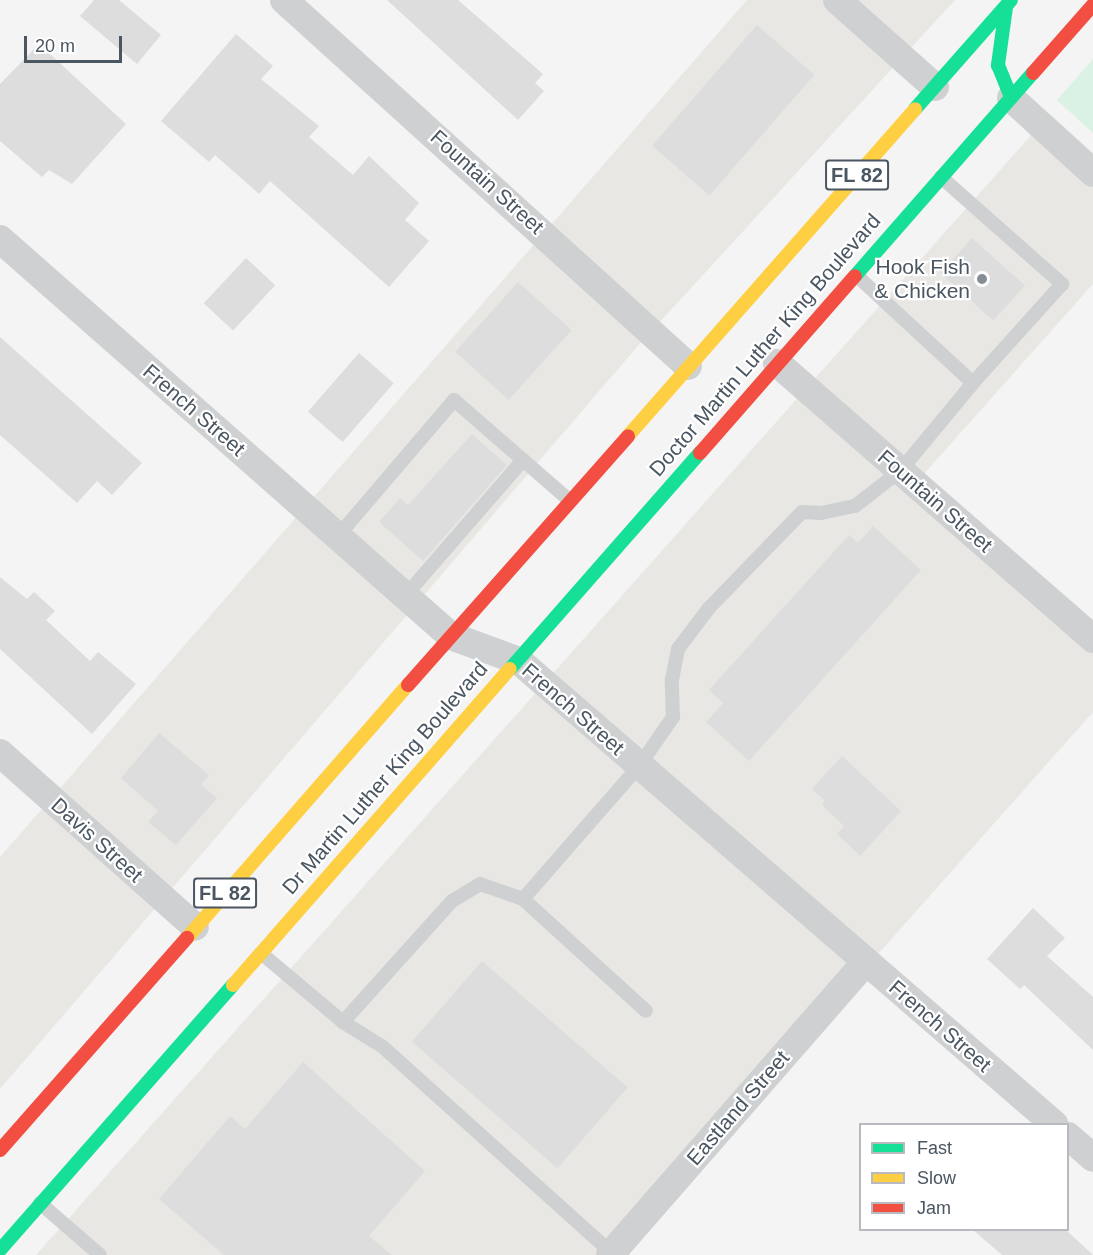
<!DOCTYPE html>
<html>
<head>
<meta charset="utf-8">
<style>
  body { margin:0 }
  #map { position:relative; width:1093px; height:1255px; overflow:hidden; background:#f4f4f4; font-family:Helvetica,sans-serif }
  div>[style] { position:absolute }
  .commercial>* { inset:0; background:#e8e7e3 }
  .green>* { inset:0; background:#d9f2e3 }
  .building>* { inset:0; background:#ddddde; transform-origin:0 0 }
  .lane>* { height:14px; margin:-7px; padding:0 7px; transform-origin:7px; border-radius:7px; background:#ced0d2 }
  .street>* { height:28px; margin:-14px; padding:0 14px; transform-origin:14px; border-radius:14px; background:#ced0d2 }
  .fast>* { height:14px; margin:-7px; padding:0 7px; transform-origin:7px; border-radius:7px; background:#16e098 }
  .slow>* { height:14px; margin:-7px; padding:0 7px; transform-origin:7px; border-radius:7px; background:#ffcf43 }
  .jam>* { height:14px; margin:-7px; padding:0 7px; transform-origin:7px; border-radius:7px; background:#f24e42 }
  .dots>* { width:16px; height:16px; translate:-50% -50%; box-sizing:border-box; border:3px solid #fff; border-radius:50% }
  span { translate:-50% -50%; white-space:nowrap; text-align:center; line-height:1.15; -webkit-text-stroke:4.5px #fff; paint-order:stroke }
  .shield-label span { padding:2px 4px; background:#fff; border:2px solid; border-radius:4px; -webkit-text-stroke-width:0 }
  .shield-label { font-size:20px; color:#4a5661; font-weight:700 }
  .street-label { font-size:21px; color:#4a5661 }
  .poi-label { font-size:21px; color:#4a5661 }
  .right { translate:-100% -50%; text-align:right }
  .legend { position:absolute; left:859px; top:1123px; width:210px; height:108px; box-sizing:border-box; background:#fff; border:2px solid #b7bbc0; margin:0; padding:8px 10px; list-style:none; font-size:18px; color:#4a5661 }
  .legend li { display:flex; align-items:center; gap:12px; height:30px }
  .legend b { width:30px; border:2px solid #b7bbc0 }
  .scale { position:absolute; left:24px; top:36px; width:98px; height:27px; box-sizing:border-box; border:3px solid #4a5661; border-top:0; padding-left:8px; font-size:18px; line-height:21px; white-space:nowrap; color:#4a5661; -webkit-text-stroke:4px #fff; paint-order:stroke }
</style>
</head>
<body>
<div id="map">
  <div class="commercial">
    <div style="clip-path:polygon(747px 0,955px 0,637px 347px,0 1089px,0 857px)"></div>
    <div style="clip-path:polygon(1050px 114px,1093px 153px,1093px 284px,907px 493px,1093px 653px,1093px 712px,611px 1255px,36px 1255px)"></div>
  </div>
  <div class="green">
    <div style="clip-path:polygon(1093px 59px,1093px 133px,1057px 100px)"></div>
  </div>
  <div class="building">
    <div style="clip-path:polygon(94px 0,119px 0,161px 35px,137px 64px,80px 16px)"></div>
    <div style="clip-path:polygon(387px 0,458px 0,543px 74px,535px 83px,544px 91px,518px 120px)"></div>
    <div style="left:757px;top:25px;width:76px;height:160px;rotate:41deg"></div>
    <div style="clip-path:polygon(236px 34px,273px 66px,261px 79px,319px 126px,309px 137px,353px 175px,369px 156px,419px 203px,405px 220px,429px 241px,389px 287px,270px 181px,259px 194px,215px 155px,209px 162px,161px 121px)"></div>
    <div style="clip-path:polygon(39px 44px,126px 124px,72px 184px,49px 170px,42px 177px,0 141px,0 84px)"></div>
    <div style="left:972px;top:238px;width:71px;height:47px;rotate:42deg"></div>
    <div style="left:246px;top:258px;width:40px;height:62px;rotate:43deg"></div>
    <div style="left:518px;top:282px;width:72px;height:94px;rotate:42deg"></div>
    <div style="clip-path:polygon(0 337px,142px 463px,112px 495px,97px 481px,77px 503px,0 435px)"></div>
    <div style="left:359px;top:353px;width:46px;height:78px;rotate:41deg"></div>
    <div style="clip-path:polygon(472px 434px,507px 465px,423px 561px,379px 522px,400px 498px,408px 505px)"></div>
    <div style="clip-path:polygon(873px 526px,921px 570px,749px 761px,706px 722px,723px 703px,709px 690px,849px 535px,858px 543px)"></div>
    <div style="clip-path:polygon(0 577px,27px 599px,34px 592px,55px 611px,46px 620px,90px 661px,98px 652px,136px 684px,92px 734px,0 649px)"></div>
    <div style="clip-path:polygon(159px 733px,209px 775px,201px 785px,217px 798px,176px 845px,148px 822px,158px 811px,121px 778px)"></div>
    <div style="clip-path:polygon(842px 756px,901px 811px,860px 856px,837px 834px,844px 826px,822px 805px,825px 801px,812px 789px)"></div>
    <div style="clip-path:polygon(1033px 908px,1065px 938px,1047px 956px,1093px 997px,1093px 1050px,1024px 985px,1020px 989px,987px 959px)"></div>
    <div style="left:482px;top:961px;width:193px;height:107px;rotate:41deg"></div>
    <div style="clip-path:polygon(303px 1062px,425px 1171px,369px 1236px,392px 1255px,224px 1255px,159px 1199px,230px 1116px,245px 1129px)"></div>
    <div style="clip-path:polygon(973px 1230px,1066px 1230px,1093px 1255px,1002px 1255px)"></div>
  </div>
  <div class="lane">
    <div style="left:941px;top:177px;width:162px;rotate:41.5deg"></div>
    <div style="left:1062px;top:284px;width:133px;rotate:132deg"></div>
    <div style="left:338px;top:536px;width:179px;rotate:-49.5deg"></div>
    <div style="left:454px;top:400px;width:154px;rotate:41deg"></div>
    <div style="left:406px;top:595px;width:179px;rotate:-49.1deg"></div>
    <div style="left:523px;top:899px;width:166px;rotate:42.3deg"></div>
    <div style="left:261px;top:953px;width:107px;rotate:40.1deg"></div>
    <div style="left:343px;top:1022px;width:47px;rotate:32deg"></div>
    <div style="left:383px;top:1047px;width:308px;rotate:42deg"></div>
    <div style="left:343px;top:1022px;width:163px;rotate:-48deg"></div>
    <div style="left:452px;top:901px;width:33px;rotate:-31deg"></div>
    <div style="left:480px;top:884px;width:46px;rotate:19.2deg"></div>
    <div style="left:523px;top:899px;width:176px;rotate:-48.9deg"></div>
    <div style="left:639px;top:766px;width:60px;rotate:-55.2deg"></div>
    <div style="left:673px;top:717px;width:37px;rotate:-92deg"></div>
    <div style="left:672px;top:680px;width:32px;rotate:-79deg"></div>
    <div style="left:678px;top:649px;width:51px;rotate:-52.9deg"></div>
    <div style="left:709px;top:608px;width:134px;rotate:-45.9deg"></div>
    <div style="left:802px;top:512px;width:19px;rotate:3deg"></div>
    <div style="left:821px;top:513px;width:35px;rotate:-12deg"></div>
    <div style="left:855px;top:506px;width:57px;rotate:-37.9deg"></div>
    <div style="left:900px;top:471px;width:114px;rotate:-50.3deg"></div>
    <div style="left:973px;top:383px;width:159px;rotate:-137.3deg"></div>
    <div style="left:40px;top:1203px;width:79px;rotate:40.9deg"></div>
  </div>
  <div class="street">
    <div style="left:284px;top:0;width:545px;rotate:42.17deg"></div>
    <div style="left:837px;top:0;width:131px;rotate:41.6deg"></div>
    <div style="left:1011px;top:98px;width:111px;rotate:42.4deg"></div>
    <div style="left:0;top:239px;width:601px;rotate:41.36deg"></div>
    <div style="left:451px;top:636px;width:72px;rotate:20.2deg"></div>
    <div style="left:519px;top:661px;width:708px;rotate:40.87deg"></div>
    <div style="left:777px;top:363px;width:420px;rotate:41.1deg"></div>
    <div style="left:0;top:753px;width:261px;rotate:41.7deg"></div>
    <div style="left:1068px;top:1136px;width:33px;rotate:41deg"></div>
    <div style="left:610px;top:1255px;width:389px;rotate:-48.9deg"></div>
  </div>
  <div class="fast">
    <div style="left:1006px;top:7px;width:59px;rotate:97.9deg"></div>
    <div style="left:998px;top:65px;width:35px;rotate:68deg"></div>
    <div style="left:915px;top:109px;width:145px;rotate:-48.6deg"></div>
    <div style="left:855px;top:276px;width:270px;rotate:-48.8deg"></div>
    <div style="left:510px;top:669px;width:288px;rotate:-48.7deg"></div>
    <div style="left:0;top:1250px;width:353px;rotate:-48.7deg"></div>
  </div>
  <div class="slow">
    <div style="left:628px;top:436px;width:435px;rotate:-48.7deg"></div>
    <div style="left:187px;top:938px;width:336px;rotate:-48.9deg"></div>
    <div style="left:233px;top:985px;width:420px;rotate:-48.8deg"></div>
  </div>
  <div class="jam">
    <div style="left:1033px;top:73px;width:91px;rotate:-48.6deg"></div>
    <div style="left:700px;top:453px;width:235px;rotate:-48.8deg"></div>
    <div style="left:408px;top:685px;width:332px;rotate:-48.5deg"></div>
    <div style="left:0;top:1150px;width:283px;rotate:-48.6deg"></div>
  </div>
  <div class="dots">
    <div style="left:982px;top:279px;background:#868d94"></div>
  </div>
  <div class="shield-label">
    <span style="left:857px;top:175px">FL 82</span>
    <span style="left:225px;top:893px">FL 82</span>
  </div>
  <div class="street-label">
    <span style="left:487px;top:182px;rotate:42deg">Fountain Street</span>
    <span style="left:765px;top:345px;rotate:-49deg">Doctor Martin Luther King Boulevard</span>
    <span style="left:194px;top:410px;rotate:41deg">French Street</span>
    <span style="left:935px;top:501px;rotate:41deg">Fountain Street</span>
    <span style="left:573px;top:709px;rotate:41deg">French Street</span>
    <span style="left:385px;top:778px;rotate:-49deg">Dr Martin Luther King Boulevard</span>
    <span style="left:97px;top:840px;rotate:42deg">Davis Street</span>
    <span style="left:940px;top:1026px;rotate:41deg">French Street</span>
    <span style="left:738px;top:1108px;rotate:-49deg">Eastland Street</span>
  </div>
  <div class="poi-label">
    <span class="right" style="left:970px;top:279px">Hook Fish<br>&amp; Chicken</span>
  </div>
  <ul class="legend">
  <li><b style="height:8px;background:#16e098"></b>Fast</li>
  <li><b style="height:8px;background:#ffcf43"></b>Slow</li>
  <li><b style="height:8px;background:#f24e42"></b>Jam</li>
  </ul>
  <div class="scale">20 m</div>
</div>
</body>
</html>
